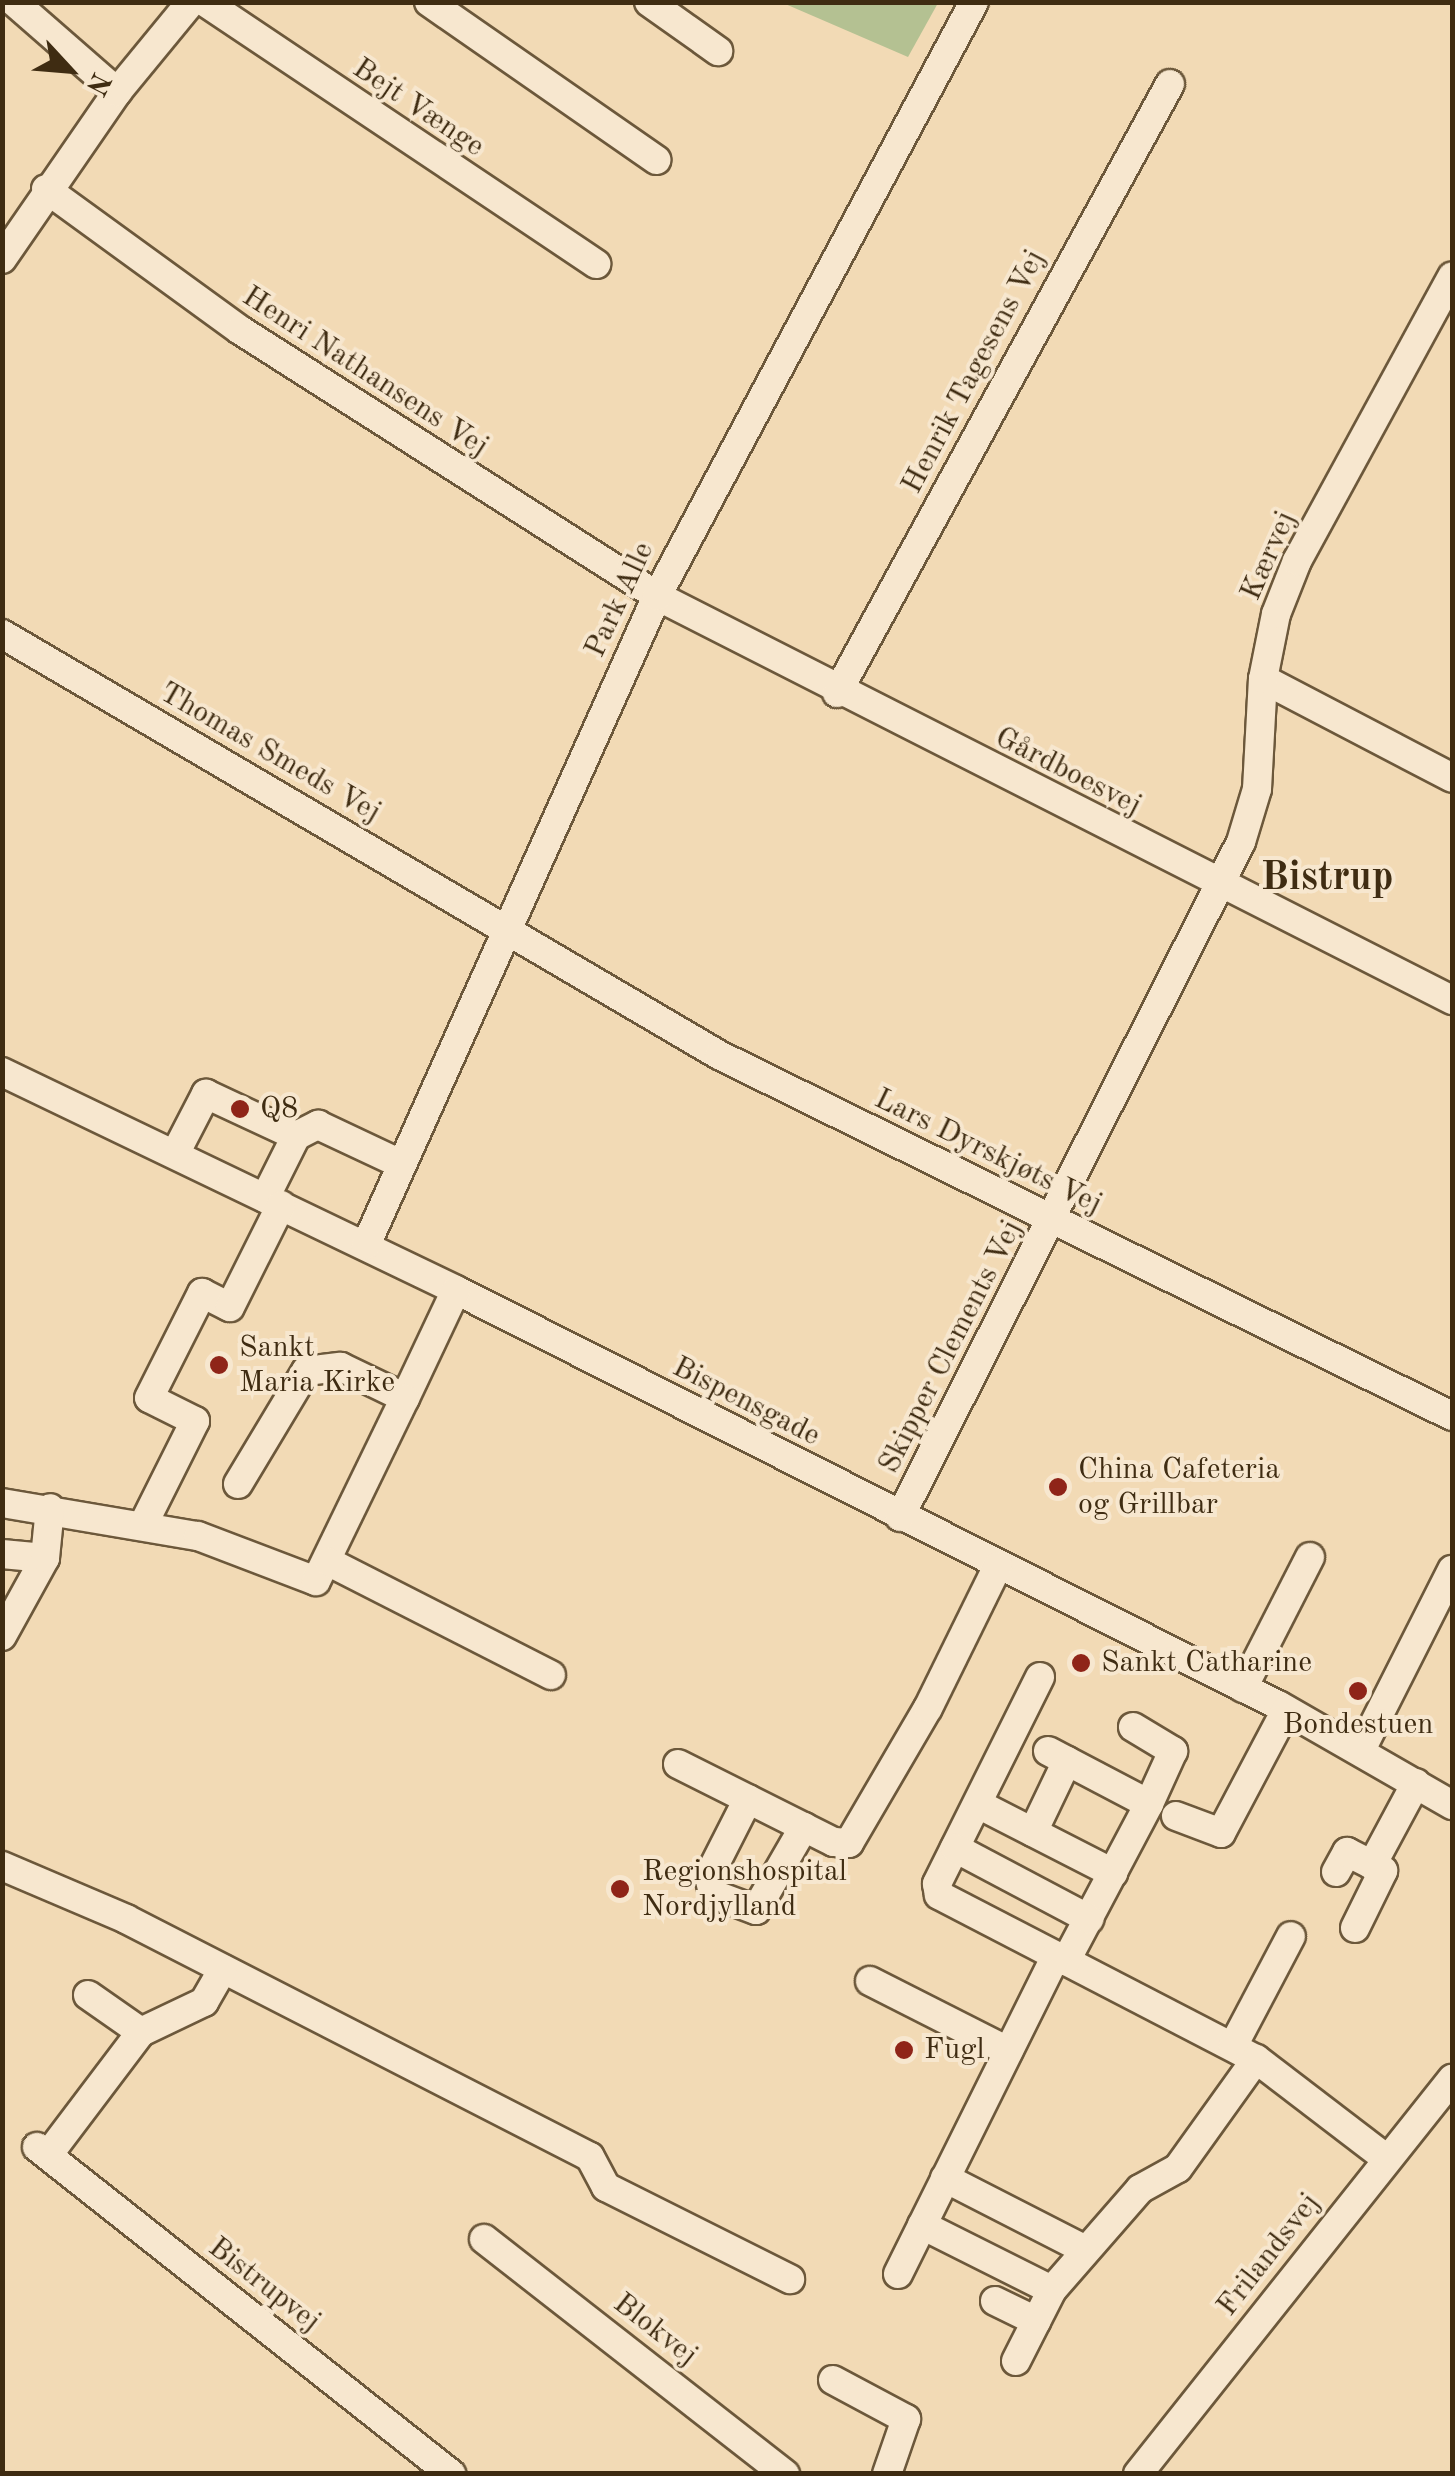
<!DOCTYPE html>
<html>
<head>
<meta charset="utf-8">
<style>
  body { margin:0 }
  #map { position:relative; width:1455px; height:2476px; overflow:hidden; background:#f2dab5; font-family:"Old Standard TT",serif }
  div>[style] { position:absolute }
  .green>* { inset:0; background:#b4c192 }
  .roads { filter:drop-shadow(2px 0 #6c583b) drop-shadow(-2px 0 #6c583b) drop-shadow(0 2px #6c583b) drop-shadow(0 -2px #6c583b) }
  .minor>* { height:28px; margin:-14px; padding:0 14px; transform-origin:14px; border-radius:14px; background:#f7e7cf }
  .dots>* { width:28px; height:28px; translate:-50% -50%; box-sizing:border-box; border:5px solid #f7e7cf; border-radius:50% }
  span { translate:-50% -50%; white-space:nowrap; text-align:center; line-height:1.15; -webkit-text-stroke:8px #f7e7cf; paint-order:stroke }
  .street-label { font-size:30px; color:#3f2c12 }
  .poi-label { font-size:30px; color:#3f2c12 }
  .left { translate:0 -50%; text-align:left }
  .district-label { font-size:40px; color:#3f2c12; font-weight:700 }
  .frame { position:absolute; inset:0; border:5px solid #3f2c12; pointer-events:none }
  .north { position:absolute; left:20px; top:20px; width:100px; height:100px; -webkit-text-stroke:8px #f7e7cf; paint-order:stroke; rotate:116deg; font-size:28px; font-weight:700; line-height:40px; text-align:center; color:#3f2c12 }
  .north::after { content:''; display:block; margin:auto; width:35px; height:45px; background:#3f2c12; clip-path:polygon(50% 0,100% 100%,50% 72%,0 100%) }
</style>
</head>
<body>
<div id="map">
  <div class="green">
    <div style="clip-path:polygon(783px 3px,938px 3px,908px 57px)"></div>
  </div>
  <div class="roads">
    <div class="minor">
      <div style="left:14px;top:2px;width:137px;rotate:41.1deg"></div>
      <div style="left:205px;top:2px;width:471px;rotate:33.8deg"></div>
      <div style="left:429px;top:2px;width:277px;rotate:34.8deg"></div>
      <div style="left:649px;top:2px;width:85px;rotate:35.4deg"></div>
      <div style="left:46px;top:189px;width:240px;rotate:36deg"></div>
      <div style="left:240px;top:330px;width:495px;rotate:32.5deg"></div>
      <div style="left:657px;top:596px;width:892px;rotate:26.94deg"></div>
      <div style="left:2px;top:259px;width:203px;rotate:-55.4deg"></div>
      <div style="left:117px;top:92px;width:117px;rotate:-50.6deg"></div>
      <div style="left:2px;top:634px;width:831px;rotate:30.42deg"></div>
      <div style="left:719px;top:1055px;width:817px;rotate:26.22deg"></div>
      <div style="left:1263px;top:679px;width:213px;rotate:27.6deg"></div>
      <div style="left:837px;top:693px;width:694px;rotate:-61.33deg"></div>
      <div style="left:2px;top:1072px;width:504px;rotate:25.65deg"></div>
      <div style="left:456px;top:1290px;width:921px;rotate:26.79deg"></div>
      <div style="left:1278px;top:1705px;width:201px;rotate:29.9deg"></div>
      <div style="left:175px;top:1154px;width:68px;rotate:-62.7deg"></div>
      <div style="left:206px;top:1094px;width:99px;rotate:25deg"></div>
      <div style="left:296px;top:1136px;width:25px;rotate:-27deg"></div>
      <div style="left:318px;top:1125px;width:92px;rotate:25.2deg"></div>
      <div style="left:265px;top:1198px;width:69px;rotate:-63.4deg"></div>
      <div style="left:366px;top:1245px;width:711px;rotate:-65.85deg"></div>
      <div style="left:657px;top:596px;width:673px;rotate:-61.91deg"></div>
      <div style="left:238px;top:1484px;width:132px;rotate:-59deg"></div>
      <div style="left:306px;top:1371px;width:35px;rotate:-7deg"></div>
      <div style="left:341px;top:1367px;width:71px;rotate:25.8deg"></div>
      <div style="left:405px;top:1398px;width:119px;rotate:-64.7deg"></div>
      <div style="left:2px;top:1503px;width:199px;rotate:9.6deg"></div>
      <div style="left:198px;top:1536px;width:126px;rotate:20.9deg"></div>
      <div style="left:316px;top:1581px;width:203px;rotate:-64.1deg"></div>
      <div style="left:900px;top:1517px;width:756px;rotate:-63.2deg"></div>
      <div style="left:1241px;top:842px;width:55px;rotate:-73.2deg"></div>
      <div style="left:1257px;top:789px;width:110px;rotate:-86.9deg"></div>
      <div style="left:1263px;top:679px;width:66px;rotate:-78.7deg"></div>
      <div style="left:1276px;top:614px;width:57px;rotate:-68.4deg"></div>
      <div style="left:1297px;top:561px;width:324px;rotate:-61.4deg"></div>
      <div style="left:144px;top:1523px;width:114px;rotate:-63.4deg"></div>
      <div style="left:195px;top:1421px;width:51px;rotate:-153.4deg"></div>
      <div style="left:149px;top:1398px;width:118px;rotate:-63.2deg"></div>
      <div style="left:202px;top:1293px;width:31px;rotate:27deg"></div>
      <div style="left:230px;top:1307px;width:114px;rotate:-63.4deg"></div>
      <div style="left:2px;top:1554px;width:43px;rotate:5.3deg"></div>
      <div style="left:329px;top:1562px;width:249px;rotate:27deg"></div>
      <div style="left:2px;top:1636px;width:89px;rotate:-61.1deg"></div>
      <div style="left:45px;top:1558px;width:50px;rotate:-84.3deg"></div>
      <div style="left:1040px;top:1677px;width:231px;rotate:116.5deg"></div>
      <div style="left:937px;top:1884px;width:11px;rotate:80deg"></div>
      <div style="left:939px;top:1895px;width:357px;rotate:27.4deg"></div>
      <div style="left:1256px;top:2059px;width:165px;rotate:37.4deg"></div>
      <div style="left:1243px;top:1688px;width:147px;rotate:-62.9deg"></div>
      <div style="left:1133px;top:1727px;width:47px;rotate:31deg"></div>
      <div style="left:1173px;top:1751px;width:58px;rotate:114.4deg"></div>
      <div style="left:1361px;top:1750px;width:202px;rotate:-63.2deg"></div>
      <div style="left:1048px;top:1751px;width:114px;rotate:27.7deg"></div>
      <div style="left:1149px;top:1804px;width:178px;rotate:117.9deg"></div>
      <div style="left:678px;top:1764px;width:174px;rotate:26.6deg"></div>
      <div style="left:834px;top:1842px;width:15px;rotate:4deg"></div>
      <div style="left:849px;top:1843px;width:156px;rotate:-59.7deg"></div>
      <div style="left:928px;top:1708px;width:158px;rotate:-63.8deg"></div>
      <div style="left:748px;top:1799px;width:86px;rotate:116.9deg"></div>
      <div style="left:709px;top:1876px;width:18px;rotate:77deg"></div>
      <div style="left:713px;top:1894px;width:46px;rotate:20.4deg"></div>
      <div style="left:756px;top:1910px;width:96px;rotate:-60deg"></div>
      <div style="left:978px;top:1804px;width:152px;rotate:27.1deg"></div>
      <div style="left:1176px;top:1816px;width:48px;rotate:20.7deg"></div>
      <div style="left:1221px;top:1833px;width:139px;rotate:-62.1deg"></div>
      <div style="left:1033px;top:1832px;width:79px;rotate:-64.4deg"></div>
      <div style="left:955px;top:1848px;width:152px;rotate:27.9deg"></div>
      <div style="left:2px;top:1866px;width:135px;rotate:23.1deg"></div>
      <div style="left:126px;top:1919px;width:521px;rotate:27.15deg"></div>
      <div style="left:590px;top:2157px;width:34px;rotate:62deg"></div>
      <div style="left:606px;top:2187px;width:206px;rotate:26.6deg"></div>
      <div style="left:1336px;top:1872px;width:23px;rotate:-61deg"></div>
      <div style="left:1347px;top:1852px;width:28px;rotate:27deg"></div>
      <div style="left:1372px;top:1865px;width:93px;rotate:-61.8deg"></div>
      <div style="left:1355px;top:1928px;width:64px;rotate:-63.8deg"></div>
      <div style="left:1383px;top:1871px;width:13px;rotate:-151deg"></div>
      <div style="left:870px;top:1981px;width:155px;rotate:26.9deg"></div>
      <div style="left:88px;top:1995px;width:65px;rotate:34.9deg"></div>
      <div style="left:1233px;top:2046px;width:124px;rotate:-62.2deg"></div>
      <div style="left:37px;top:2147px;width:528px;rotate:38.3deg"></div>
      <div style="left:48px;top:2155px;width:154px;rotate:-52.9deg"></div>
      <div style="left:141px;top:2032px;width:70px;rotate:-25.5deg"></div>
      <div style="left:204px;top:2002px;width:38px;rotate:-60deg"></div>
      <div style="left:945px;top:2178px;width:158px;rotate:27.1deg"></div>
      <div style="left:922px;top:2225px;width:145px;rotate:26.6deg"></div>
      <div style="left:484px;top:2239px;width:382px;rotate:38deg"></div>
      <div style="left:898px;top:2274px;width:355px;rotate:-63.6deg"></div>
      <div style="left:995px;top:2301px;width:46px;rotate:26deg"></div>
      <div style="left:1016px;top:2361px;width:80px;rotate:-63.1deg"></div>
      <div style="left:1052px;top:2290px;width:134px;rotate:-48.9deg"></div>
      <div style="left:1140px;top:2189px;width:43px;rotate:-28.9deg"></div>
      <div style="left:1178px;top:2168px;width:134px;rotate:-54.4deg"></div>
      <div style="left:833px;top:2380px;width:83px;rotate:28.1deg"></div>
      <div style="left:906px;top:2419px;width:58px;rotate:109.1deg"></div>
      <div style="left:1138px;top:2474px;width:505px;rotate:-51.52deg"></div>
    </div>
  </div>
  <div class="dots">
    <div style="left:240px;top:1109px;background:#8f2418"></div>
    <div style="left:219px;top:1365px;background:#8f2418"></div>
    <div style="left:1058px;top:1487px;background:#8f2418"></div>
    <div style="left:1081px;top:1663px;background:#8f2418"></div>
    <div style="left:1358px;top:1691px;background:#8f2418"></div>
    <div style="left:620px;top:1889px;background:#8f2418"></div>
    <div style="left:904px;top:2050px;background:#8f2418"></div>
  </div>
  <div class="street-label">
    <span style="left:418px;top:108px;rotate:34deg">Bejt Vænge</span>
    <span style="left:365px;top:372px;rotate:33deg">Henri Nathansens Vej</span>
    <span style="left:974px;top:372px;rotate:-62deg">Henrik Tagesens Vej</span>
    <span style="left:1269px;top:556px;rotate:-66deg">Kærvej</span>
    <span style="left:620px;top:600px;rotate:-65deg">Park Alle</span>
    <span style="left:270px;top:753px;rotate:30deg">Thomas Smeds Vej</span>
    <span style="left:1068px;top:772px;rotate:27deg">Gårdboesvej</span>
    <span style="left:988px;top:1152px;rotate:26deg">Lars Dyrskjøts Vej</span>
    <span style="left:951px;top:1347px;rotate:-63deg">Skipper Clements Vej</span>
    <span style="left:746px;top:1402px;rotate:27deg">Bispensgade</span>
    <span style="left:1269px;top:2255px;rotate:-52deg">Frilandsvej</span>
    <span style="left:264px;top:2285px;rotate:38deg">Bistrupvej</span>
    <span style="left:655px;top:2330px;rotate:38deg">Blokvej</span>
  </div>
  <div class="poi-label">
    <span class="left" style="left:260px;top:1109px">Q8</span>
    <span class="left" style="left:239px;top:1365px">Sankt<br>Maria Kirke</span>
    <span class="left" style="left:1078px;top:1487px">China Cafeteria<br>og Grillbar</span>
    <span class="left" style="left:1101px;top:1663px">Sankt Catharine</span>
    <span style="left:1358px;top:1725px">Bondestuen</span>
    <span class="left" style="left:642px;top:1889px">Regionshospital<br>Nordjylland</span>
    <span class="left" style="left:924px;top:2050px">Fugl</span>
  </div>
  <div class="district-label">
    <span style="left:1327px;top:879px">Bistrup</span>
  </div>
  <div class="frame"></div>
  <div class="north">N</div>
</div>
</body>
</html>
